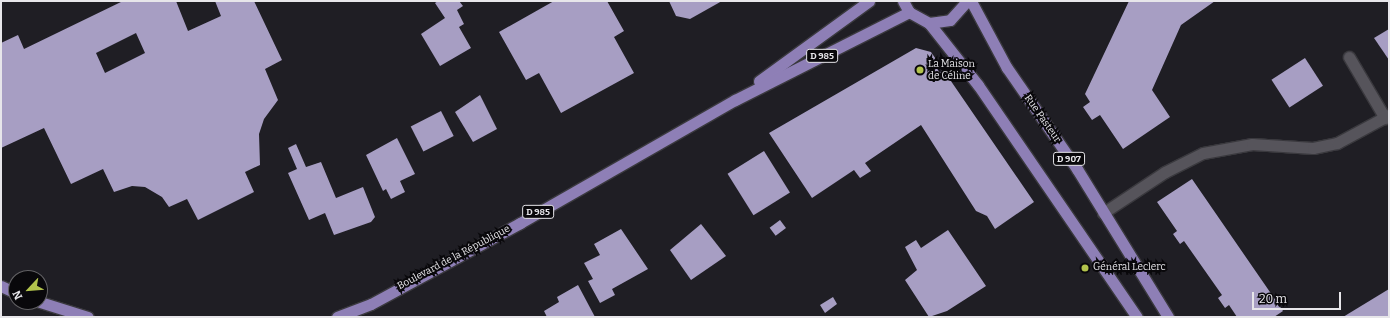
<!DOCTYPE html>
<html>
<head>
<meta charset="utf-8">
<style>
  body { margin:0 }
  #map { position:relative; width:1390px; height:318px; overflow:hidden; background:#1f1e24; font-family:Bitter,serif }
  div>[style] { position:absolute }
  .building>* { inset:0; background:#a79ec3; transform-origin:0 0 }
  .roads { filter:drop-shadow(1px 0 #3a393e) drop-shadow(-1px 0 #3a393e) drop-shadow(0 1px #3a393e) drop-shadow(0 -1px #3a393e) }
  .service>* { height:11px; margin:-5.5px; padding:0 5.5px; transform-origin:5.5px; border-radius:5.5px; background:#56545b }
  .primary>* { height:11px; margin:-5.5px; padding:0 5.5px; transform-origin:5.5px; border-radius:5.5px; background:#8e7fb6 }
  .dots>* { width:11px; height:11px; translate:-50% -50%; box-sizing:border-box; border:2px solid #09080b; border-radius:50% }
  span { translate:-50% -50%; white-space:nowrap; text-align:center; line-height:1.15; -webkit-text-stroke:4px #09080b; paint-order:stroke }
  .shield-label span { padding:1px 3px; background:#09080b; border:1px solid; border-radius:3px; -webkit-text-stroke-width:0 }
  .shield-label { font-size:9px; color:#e7e6ea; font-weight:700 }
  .poi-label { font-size:10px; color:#e7e6ea }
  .left { translate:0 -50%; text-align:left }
  .street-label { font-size:10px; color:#e7e6ea }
  .frame { position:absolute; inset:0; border:2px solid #e7e6ea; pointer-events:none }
  .north { position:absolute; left:8px; top:270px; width:40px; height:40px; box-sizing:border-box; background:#09080b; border:1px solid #626164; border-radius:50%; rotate:244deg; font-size:11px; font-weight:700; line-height:16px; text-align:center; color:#e7e6ea }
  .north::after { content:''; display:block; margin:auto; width:14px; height:18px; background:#b2c34c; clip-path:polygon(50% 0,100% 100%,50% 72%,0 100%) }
  .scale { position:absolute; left:1252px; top:292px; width:89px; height:18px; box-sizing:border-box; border:2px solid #e7e6ea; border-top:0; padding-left:5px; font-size:12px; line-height:14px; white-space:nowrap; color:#e7e6ea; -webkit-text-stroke:3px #09080b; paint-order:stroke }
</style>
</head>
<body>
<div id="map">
  <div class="building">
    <div style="clip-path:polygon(evenodd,123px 1px,176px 1px,188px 31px,221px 16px,215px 1px,254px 1px,282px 60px,265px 69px,278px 100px,264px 119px,259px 134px,260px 165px,245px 172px,254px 192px,198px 220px,187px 199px,169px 207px,162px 197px,145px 187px,132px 186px,114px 192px,103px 169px,71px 184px,44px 128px,1px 148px,1px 43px,18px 35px,24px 49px,123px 1px,136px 33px,145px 53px,105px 73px,96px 53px,136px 33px)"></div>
    <div style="clip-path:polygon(438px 1px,459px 1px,463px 6px,457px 10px,464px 24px,459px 27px,471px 48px,440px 66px,421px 34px,445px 18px,435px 3px)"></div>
    <div style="clip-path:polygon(554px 1px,607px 1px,624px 31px,614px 37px,634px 73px,561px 113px,539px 73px,526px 80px,499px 32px)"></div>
    <div style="clip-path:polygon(669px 1px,722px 1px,690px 19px,676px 16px)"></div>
    <div style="clip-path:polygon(1129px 1px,1215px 1px,1181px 25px,1152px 90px,1170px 117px,1123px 149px,1100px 115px,1092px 120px,1083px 107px,1090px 102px,1085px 94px)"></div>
    <div style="clip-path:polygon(1389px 29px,1389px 60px,1374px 38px)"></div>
    <div style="clip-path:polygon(916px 48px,931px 52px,1034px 202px,995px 229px,987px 216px,976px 211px,921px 125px,865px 163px,871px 171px,860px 178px,854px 170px,812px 198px,769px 133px)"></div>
    <div style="left:1305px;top:58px;width:33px;height:40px;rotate:57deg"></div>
    <div style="clip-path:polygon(480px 95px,497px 129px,473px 142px,455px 112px)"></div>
    <div style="left:441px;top:111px;width:28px;height:34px;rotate:63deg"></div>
    <div style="clip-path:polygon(397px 138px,415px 174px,400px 181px,405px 192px,391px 199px,386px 189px,383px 191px,366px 155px)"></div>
    <div style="clip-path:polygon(296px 144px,306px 167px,321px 162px,336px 198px,363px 187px,375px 217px,371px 222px,334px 235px,325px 213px,309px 220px,288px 173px,297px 169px,288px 148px)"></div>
    <div style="left:764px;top:151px;width:49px;height:43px;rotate:58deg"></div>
    <div style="clip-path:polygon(1192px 179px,1283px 311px,1274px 317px,1237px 317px,1229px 305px,1225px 308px,1218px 298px,1222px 295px,1184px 241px,1180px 244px,1173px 234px,1177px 231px,1157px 202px)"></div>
    <div style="left:780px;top:220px;width:10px;height:13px;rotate:53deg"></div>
    <div style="clip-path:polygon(701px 224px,726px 256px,691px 280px,670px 250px)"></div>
    <div style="clip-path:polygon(621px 229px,648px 269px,612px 289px,615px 295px,600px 303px,588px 281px,593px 279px,584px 263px,600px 255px,594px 244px)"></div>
    <div style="clip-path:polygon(948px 230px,986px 286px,947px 311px,929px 317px,905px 280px,917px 270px,905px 247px,916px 240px,921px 248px)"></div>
    <div style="clip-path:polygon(578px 285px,595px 317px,547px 317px,544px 311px,559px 302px,557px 297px)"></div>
    <div style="clip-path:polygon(1389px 289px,1389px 317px,1343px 317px)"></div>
    <div style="clip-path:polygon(833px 297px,837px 304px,825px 313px,820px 305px)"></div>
  </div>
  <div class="roads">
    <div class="service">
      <div style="left:1349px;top:57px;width:71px;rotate:59.5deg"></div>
      <div style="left:1103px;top:213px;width:74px;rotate:-33.5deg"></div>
      <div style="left:1165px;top:172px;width:42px;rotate:-26.6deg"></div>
      <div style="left:1203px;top:153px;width:50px;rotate:-10.4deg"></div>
      <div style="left:1252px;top:144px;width:61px;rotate:3.8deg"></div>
      <div style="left:1313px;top:148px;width:25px;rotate:-12deg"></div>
      <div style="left:1337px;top:143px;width:59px;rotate:-28.3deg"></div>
    </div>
    <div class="primary">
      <div style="left:903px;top:1px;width:13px;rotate:61deg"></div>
      <div style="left:909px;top:12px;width:23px;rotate:29deg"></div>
      <div style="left:929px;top:23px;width:21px;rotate:-8deg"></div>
      <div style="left:950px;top:20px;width:25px;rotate:-48deg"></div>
      <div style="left:971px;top:1px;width:76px;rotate:61.8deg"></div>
      <div style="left:1007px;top:68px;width:123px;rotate:55.3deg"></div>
      <div style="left:1077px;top:169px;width:174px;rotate:58.4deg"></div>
      <div style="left:929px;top:23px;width:79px;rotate:51.7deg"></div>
      <div style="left:978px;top:85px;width:281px;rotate:55.6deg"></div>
      <div style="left:759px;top:81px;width:136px;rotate:-36deg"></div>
      <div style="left:1px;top:286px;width:17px;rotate:25deg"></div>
      <div style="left:40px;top:302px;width:50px;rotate:17.4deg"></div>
      <div style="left:337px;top:317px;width:36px;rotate:-21deg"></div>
      <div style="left:371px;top:304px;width:170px;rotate:-28.5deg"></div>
      <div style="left:520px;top:223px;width:248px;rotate:-29.8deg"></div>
      <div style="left:735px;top:100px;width:195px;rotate:-26.8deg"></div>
    </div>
  </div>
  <div class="dots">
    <div style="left:920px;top:70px;background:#b2c34c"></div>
    <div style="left:1085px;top:268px;background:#b2c34c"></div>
  </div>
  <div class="shield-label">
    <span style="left:822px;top:56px">D 985</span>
    <span style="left:1069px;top:159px">D 907</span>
    <span style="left:538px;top:212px">D 985</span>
  </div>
  <div class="poi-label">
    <span class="left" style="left:928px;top:70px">La Maison<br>de Céline</span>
    <span class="left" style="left:1093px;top:268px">Général Leclerc</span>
  </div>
  <div class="street-label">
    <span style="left:1042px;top:119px;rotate:55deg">Rue Pasteur</span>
    <span style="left:454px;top:258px;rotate:-28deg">Boulevard de la République</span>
  </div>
  <div class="frame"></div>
  <div class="north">N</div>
  <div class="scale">20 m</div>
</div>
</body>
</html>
